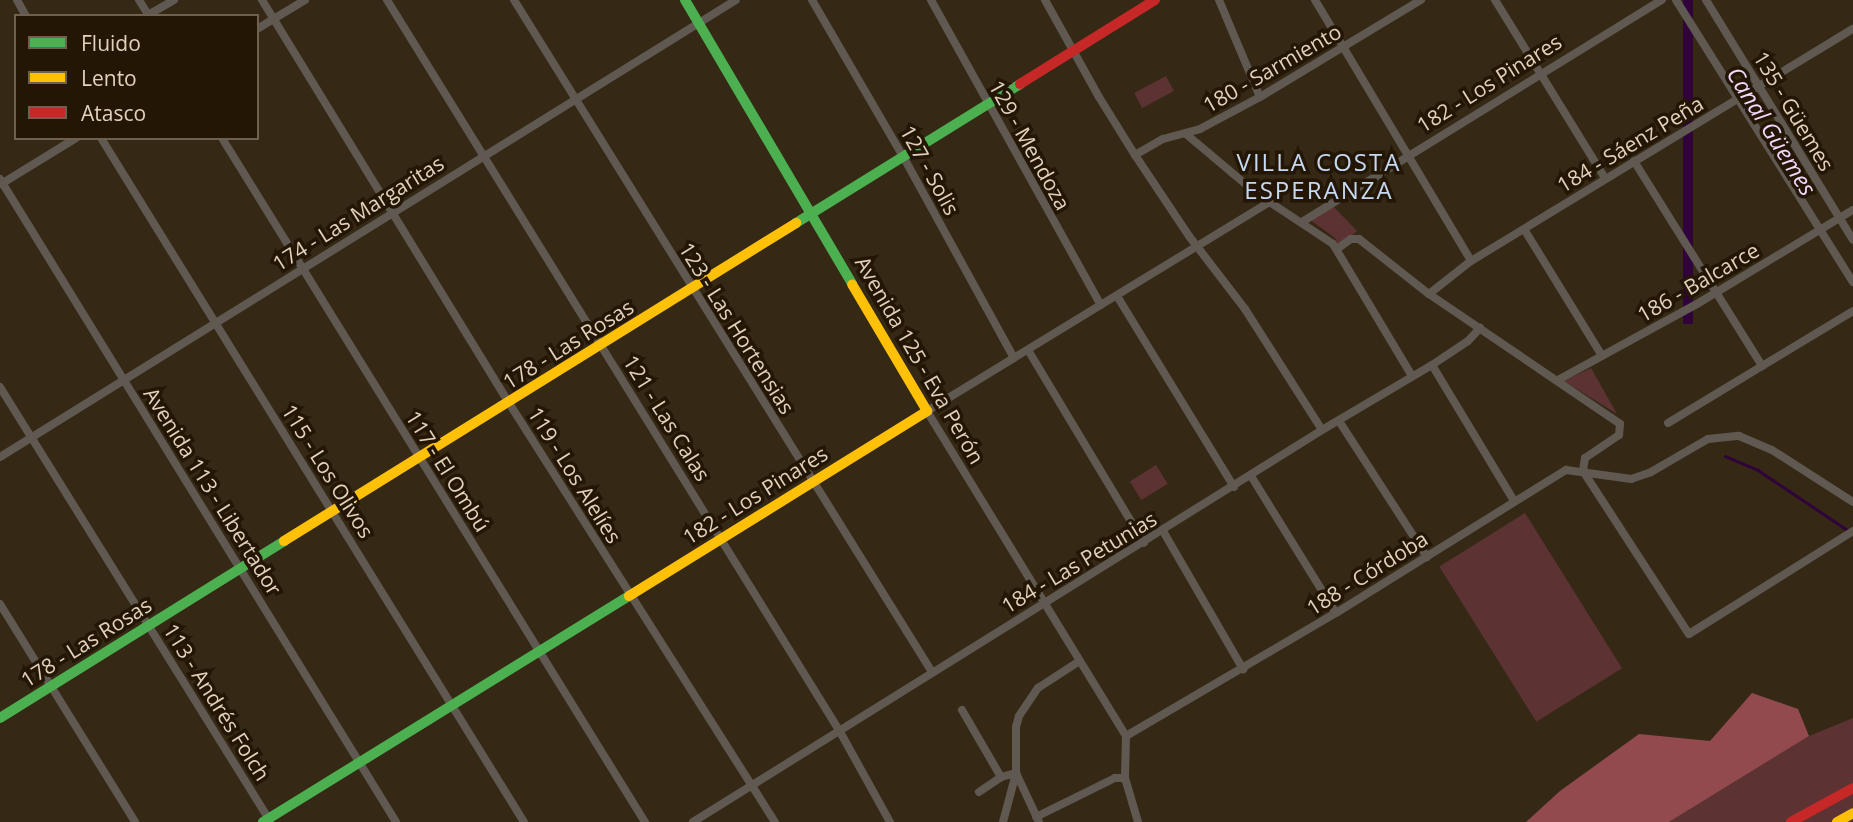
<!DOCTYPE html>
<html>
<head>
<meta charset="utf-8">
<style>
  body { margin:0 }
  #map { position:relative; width:1853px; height:822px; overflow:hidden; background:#352916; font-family:"Open Sans",sans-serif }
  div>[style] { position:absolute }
  .green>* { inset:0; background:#5d3233; transform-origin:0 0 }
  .forest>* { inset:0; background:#934a4e }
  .water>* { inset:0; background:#30043a; transform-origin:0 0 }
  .stream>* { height:2.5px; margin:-1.25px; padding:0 1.25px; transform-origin:1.25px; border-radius:1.25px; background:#30043a }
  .street>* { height:8px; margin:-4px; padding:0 4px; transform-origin:4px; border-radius:4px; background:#5f5951 }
  .fast>* { height:10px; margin:-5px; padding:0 5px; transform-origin:5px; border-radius:5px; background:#4caf50 }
  .slow>* { height:10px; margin:-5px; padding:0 5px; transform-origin:5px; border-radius:5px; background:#ffc107 }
  .jam>* { height:10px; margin:-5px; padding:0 5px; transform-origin:5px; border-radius:5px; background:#c62828 }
  span { translate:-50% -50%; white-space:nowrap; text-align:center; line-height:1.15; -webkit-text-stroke:7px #231605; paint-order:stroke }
  .street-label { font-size:21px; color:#e2d1bb }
  .water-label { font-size:23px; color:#f2d8fd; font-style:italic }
  .quarter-label { font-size:24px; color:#c6d9f2; letter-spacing:2px }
  .legend { position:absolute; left:14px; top:14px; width:245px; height:126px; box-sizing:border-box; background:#231605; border:2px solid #6f614e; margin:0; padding:9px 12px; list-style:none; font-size:21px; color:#e2d1bb }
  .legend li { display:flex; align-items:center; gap:14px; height:35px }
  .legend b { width:35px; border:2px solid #6f614e }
</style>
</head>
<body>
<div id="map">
  <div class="green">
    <div style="left:1166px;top:76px;width:17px;height:36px;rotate:62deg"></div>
    <div style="clip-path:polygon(1333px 206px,1357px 231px,1339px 246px,1335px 238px,1309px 219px)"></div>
    <div style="clip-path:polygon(1591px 368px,1617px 414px,1564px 381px)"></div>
    <div style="left:1156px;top:465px;width:22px;height:31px;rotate:58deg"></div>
    <div style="left:1525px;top:513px;width:183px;height:101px;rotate:58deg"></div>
    <div style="clip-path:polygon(1853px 718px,1853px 822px,1669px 822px,1809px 736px)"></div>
  </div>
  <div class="forest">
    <div style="clip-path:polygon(1752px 693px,1798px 709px,1809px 736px,1669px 822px,1526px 822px,1560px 791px,1639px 734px,1710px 741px)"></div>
  </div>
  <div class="water">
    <div style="left:1683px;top:0;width:10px;height:324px"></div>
  </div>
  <div class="stream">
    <div style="left:1725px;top:456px;width:36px;rotate:23deg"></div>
    <div style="left:1758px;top:470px;width:106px;rotate:33.8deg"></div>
  </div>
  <div class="street">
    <div style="left:17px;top:0;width:18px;rotate:61deg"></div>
    <div style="left:139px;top:0;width:19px;rotate:58deg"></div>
    <div style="left:262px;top:0;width:473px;rotate:58.5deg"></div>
    <div style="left:509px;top:403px;width:496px;rotate:57.6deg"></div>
    <div style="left:387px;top:0;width:859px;rotate:58.24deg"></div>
    <div style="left:839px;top:730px;width:105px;rotate:61deg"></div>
    <div style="left:514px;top:0;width:791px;rotate:58.12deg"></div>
    <div style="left:812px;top:0;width:183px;rotate:59.8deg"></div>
    <div style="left:904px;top:158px;width:228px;rotate:61.2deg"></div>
    <div style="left:931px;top:0;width:349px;rotate:60.9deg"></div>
    <div style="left:1045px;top:0;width:111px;rotate:60.9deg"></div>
    <div style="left:1099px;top:97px;width:68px;rotate:58.2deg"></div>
    <div style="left:1135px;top:155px;width:97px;rotate:56.3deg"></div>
    <div style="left:1189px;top:236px;width:92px;rotate:52.5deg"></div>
    <div style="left:1245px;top:309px;width:143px;rotate:57.5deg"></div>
    <div style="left:1219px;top:0;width:105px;rotate:67.1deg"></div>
    <div style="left:1315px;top:0;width:304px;rotate:59.1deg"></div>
    <div style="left:1495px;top:0;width:209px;rotate:58.3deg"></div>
    <div style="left:1676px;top:0;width:333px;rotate:57.9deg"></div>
    <div style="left:1706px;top:0;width:281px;rotate:58.5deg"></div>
    <div style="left:148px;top:15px;width:30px;rotate:-30deg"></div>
    <div style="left:257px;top:29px;width:56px;rotate:-31.1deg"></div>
    <div style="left:1186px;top:134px;width:92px;rotate:40.1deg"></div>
    <div style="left:1256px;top:193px;width:92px;rotate:33.5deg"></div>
    <div style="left:1333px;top:244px;width:154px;rotate:59.1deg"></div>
    <div style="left:101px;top:138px;width:804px;rotate:58.27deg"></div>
    <div style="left:222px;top:138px;width:804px;rotate:58.27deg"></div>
    <div style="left:1135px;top:155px;width:32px;rotate:-30deg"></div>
    <div style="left:1163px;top:139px;width:38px;rotate:-15deg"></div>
    <div style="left:1200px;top:129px;width:68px;rotate:-28.1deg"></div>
    <div style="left:1260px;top:97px;width:188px;rotate:-31.1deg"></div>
    <div style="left:1634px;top:161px;width:242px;rotate:58deg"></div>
    <div style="left:0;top:179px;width:755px;rotate:58.37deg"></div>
    <div style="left:1px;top:184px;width:88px;rotate:-31.5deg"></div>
    <div style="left:1302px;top:222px;width:423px;rotate:-31.7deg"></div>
    <div style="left:1524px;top:229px;width:149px;rotate:58.4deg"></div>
    <div style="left:1337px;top:249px;width:17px;rotate:-36deg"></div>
    <div style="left:1351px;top:239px;width:8px"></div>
    <div style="left:1359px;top:239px;width:89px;rotate:38.2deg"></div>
    <div style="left:1429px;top:294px;width:231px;rotate:34.2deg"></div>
    <div style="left:1620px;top:424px;width:11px;rotate:95deg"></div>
    <div style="left:1619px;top:435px;width:41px;rotate:145.9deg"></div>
    <div style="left:1585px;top:458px;width:13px;rotate:99deg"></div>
    <div style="left:1429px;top:294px;width:53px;rotate:-38.2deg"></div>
    <div style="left:1471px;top:261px;width:447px;rotate:-31.3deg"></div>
    <div style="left:1117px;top:296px;width:224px;rotate:58.5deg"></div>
    <div style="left:1028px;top:350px;width:225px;rotate:59deg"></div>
    <div style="left:1432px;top:365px;width:159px;rotate:58.9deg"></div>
    <div style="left:1558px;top:380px;width:158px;rotate:-28.7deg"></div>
    <div style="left:1697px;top:304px;width:182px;rotate:-31.1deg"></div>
    <div style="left:0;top:387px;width:511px;rotate:58.11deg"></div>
    <div style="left:1339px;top:421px;width:162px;rotate:57.1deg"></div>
    <div style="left:1668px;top:423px;width:216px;rotate:-31.2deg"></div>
    <div style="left:0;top:457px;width:866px;rotate:-31.84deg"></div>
    <div style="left:1583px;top:471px;width:194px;rotate:57deg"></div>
    <div style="left:1689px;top:634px;width:194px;rotate:-32.1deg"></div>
    <div style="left:1251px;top:476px;width:161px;rotate:58.2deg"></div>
    <div style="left:1163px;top:531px;width:160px;rotate:59.9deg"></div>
    <div style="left:0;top:604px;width:256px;rotate:58.2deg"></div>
    <div style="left:962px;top:710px;width:78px;rotate:59.8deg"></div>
    <div style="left:1001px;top:777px;width:16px;rotate:-15deg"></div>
    <div style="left:1126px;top:736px;width:243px;rotate:-30.4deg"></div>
    <div style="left:1336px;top:613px;width:271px;rotate:-31.9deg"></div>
    <div style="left:1566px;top:470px;width:66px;rotate:7.9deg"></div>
    <div style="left:1631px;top:479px;width:21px;rotate:-19deg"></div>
    <div style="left:1651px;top:472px;width:66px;rotate:-30.1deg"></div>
    <div style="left:1708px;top:439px;width:31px;rotate:-6deg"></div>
    <div style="left:1739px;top:436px;width:36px;rotate:23deg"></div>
    <div style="left:1772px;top:450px;width:96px;rotate:32.7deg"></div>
    <div style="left:1126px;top:736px;width:381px;rotate:-121.5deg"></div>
    <div style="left:927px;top:411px;width:401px;rotate:-31.4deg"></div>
    <div style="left:1126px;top:736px;width:42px;rotate:91.4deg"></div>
    <div style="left:1125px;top:778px;width:46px;rotate:73.5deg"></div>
    <div style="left:979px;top:792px;width:27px;rotate:-34deg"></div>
    <div style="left:1036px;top:817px;width:88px;rotate:-26.3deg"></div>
    <div style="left:1115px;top:778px;width:10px"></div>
    <div style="left:693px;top:822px;width:741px;rotate:-31.93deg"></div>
    <div style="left:1322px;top:430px;width:128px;rotate:-30.6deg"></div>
    <div style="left:1432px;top:365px;width:43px;rotate:-33.7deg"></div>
    <div style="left:1468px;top:341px;width:18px;rotate:-47deg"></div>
    <div style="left:1003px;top:822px;width:51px;rotate:-75.1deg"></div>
    <div style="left:1039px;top:822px;width:54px;rotate:-115.1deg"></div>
    <div style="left:1016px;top:773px;width:46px;rotate:-90deg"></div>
    <div style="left:1016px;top:727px;width:11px;rotate:-75deg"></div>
    <div style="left:1019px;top:716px;width:34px;rotate:-56deg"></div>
    <div style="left:1038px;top:688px;width:48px;rotate:-33deg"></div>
  </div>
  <div class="fast">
    <div style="left:685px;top:0;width:329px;rotate:59.5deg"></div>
    <div style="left:796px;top:223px;width:264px;rotate:-31.8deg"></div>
    <div style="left:0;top:718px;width:335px;rotate:-31.9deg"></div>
    <div style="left:263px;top:822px;width:430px;rotate:-31.7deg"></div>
  </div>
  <div class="slow">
    <div style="left:284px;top:541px;width:603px;rotate:-31.84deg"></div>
    <div style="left:629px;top:596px;width:351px;rotate:-31.8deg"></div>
    <div style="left:927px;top:411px;width:147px;rotate:-120.6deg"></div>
    <div style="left:1837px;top:822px;width:18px;rotate:-29deg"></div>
  </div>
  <div class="jam">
    <div style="left:1020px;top:84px;width:159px;rotate:-31.9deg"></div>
    <div style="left:1791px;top:822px;width:71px;rotate:-28.7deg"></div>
  </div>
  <div class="street-label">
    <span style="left:1272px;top:68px;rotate:-30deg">180 - Sarmiento</span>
    <span style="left:1489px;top:83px;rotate:-32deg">182 - Los Pinares</span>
    <span style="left:1794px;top:111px;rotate:59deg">135 - Güemes</span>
    <span style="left:1630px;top:144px;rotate:-31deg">184 - Sáenz Peña</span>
    <span style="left:1030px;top:145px;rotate:61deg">129 - Mendoza</span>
    <span style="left:930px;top:170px;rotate:61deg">127 - Solis</span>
    <span style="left:358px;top:213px;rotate:-32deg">174 - Las Margaritas</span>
    <span style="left:1698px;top:282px;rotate:-30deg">186 - Balcarce</span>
    <span style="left:737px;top:328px;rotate:58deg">123 - Las Hortensias</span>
    <span style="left:568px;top:344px;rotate:-32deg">178 - Las Rosas</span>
    <span style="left:920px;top:360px;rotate:60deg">Avenida 125 - Eva Perón</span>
    <span style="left:667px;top:418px;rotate:58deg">121 - Las Calas</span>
    <span style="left:328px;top:471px;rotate:58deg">115 - Los Olivos</span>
    <span style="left:448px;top:471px;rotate:58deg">117 - El Ombú</span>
    <span style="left:575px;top:475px;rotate:58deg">119 - Los Alelíes</span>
    <span style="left:213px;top:491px;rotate:58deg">Avenida 113 - Libertador</span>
    <span style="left:755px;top:495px;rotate:-32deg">182 - Los Pinares</span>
    <span style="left:1079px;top:562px;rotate:-31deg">184 - Las Petunias</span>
    <span style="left:1367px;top:573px;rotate:-32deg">188 - Córdoba</span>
    <span style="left:86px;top:642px;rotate:-32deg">178 - Las Rosas</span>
    <span style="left:217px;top:702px;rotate:58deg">113 - Andrés Folch</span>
  </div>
  <div class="water-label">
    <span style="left:1772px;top:131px;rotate:58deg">Canal Güemes</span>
  </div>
  <div class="quarter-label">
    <span style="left:1319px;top:176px">VILLA COSTA<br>ESPERANZA</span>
  </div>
  <ul class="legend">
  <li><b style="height:9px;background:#4caf50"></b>Fluido</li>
  <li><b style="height:9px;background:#ffc107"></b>Lento</li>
  <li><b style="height:9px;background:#c62828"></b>Atasco</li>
  </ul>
</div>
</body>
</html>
